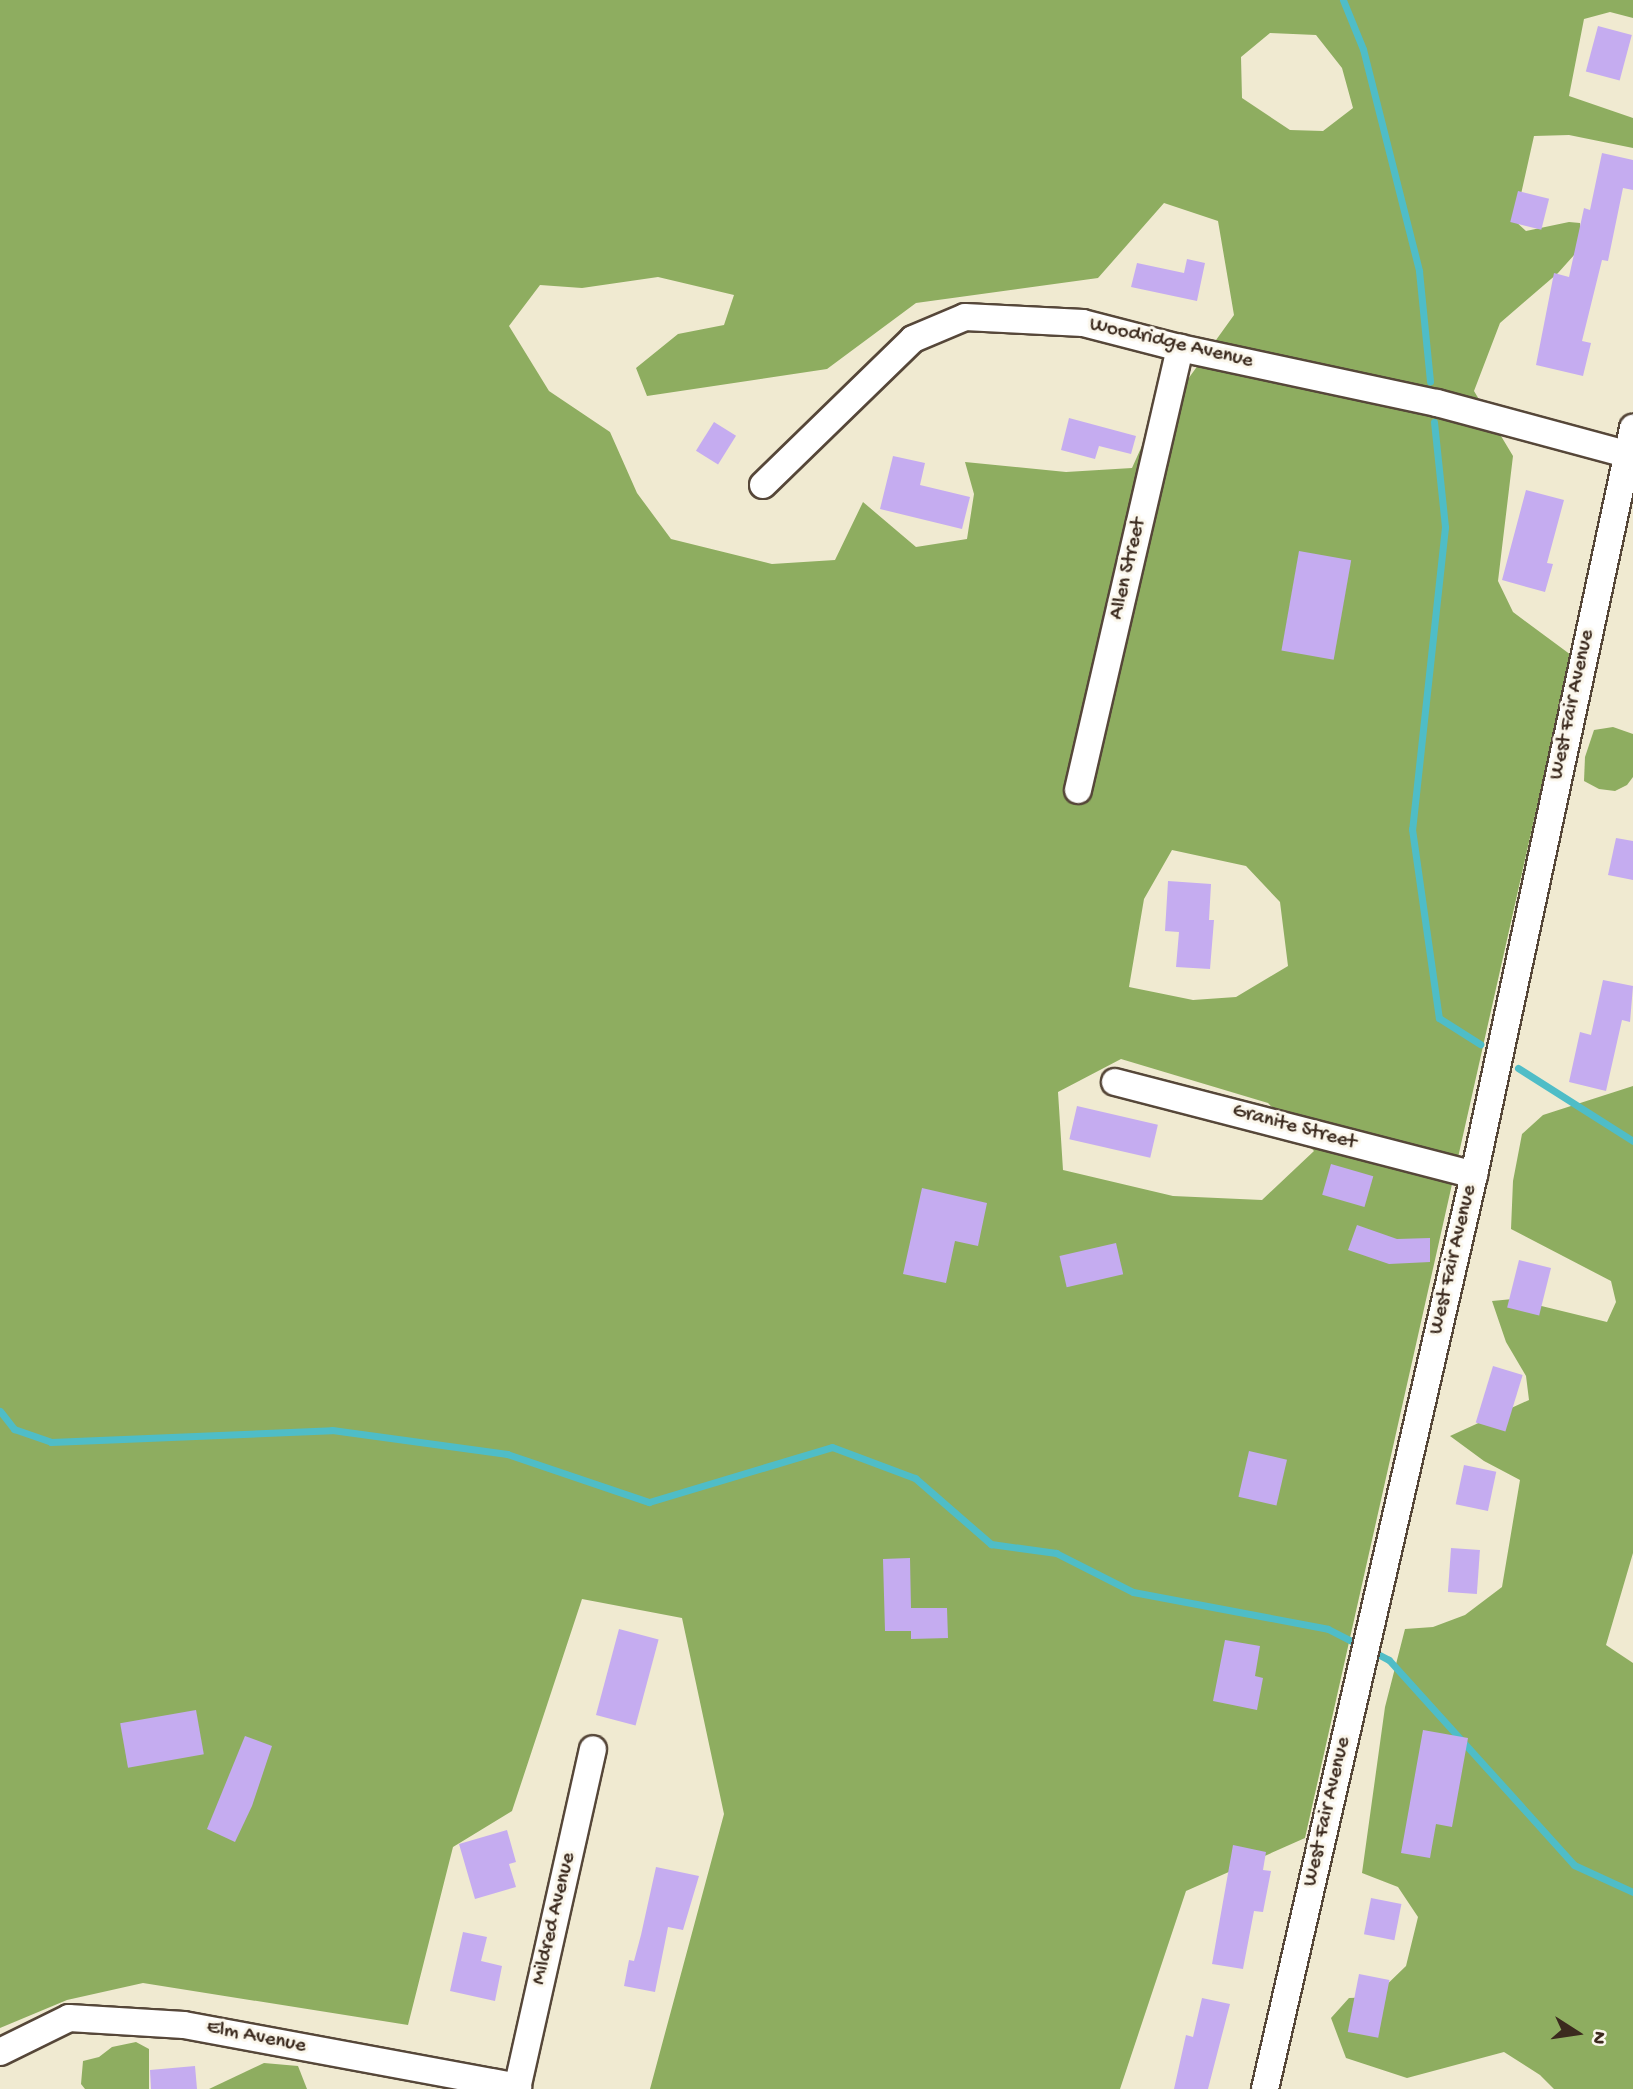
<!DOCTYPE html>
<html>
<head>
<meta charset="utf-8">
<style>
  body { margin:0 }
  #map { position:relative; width:1633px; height:2089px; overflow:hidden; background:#f0ead1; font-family:"Gochi Hand",sans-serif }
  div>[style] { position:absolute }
  .forest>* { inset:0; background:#8ead60 }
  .stream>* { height:7px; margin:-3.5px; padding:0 3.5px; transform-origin:3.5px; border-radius:3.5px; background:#4fbdc7 }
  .building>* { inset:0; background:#c5acf0; transform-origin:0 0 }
  .roads { filter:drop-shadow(2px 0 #564739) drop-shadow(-2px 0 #564739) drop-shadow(0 2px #564739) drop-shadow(0 -2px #564739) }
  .minor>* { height:26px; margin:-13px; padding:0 13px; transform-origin:13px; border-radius:13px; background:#fff }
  span { translate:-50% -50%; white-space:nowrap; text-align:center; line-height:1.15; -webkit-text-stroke:6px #fbf7ec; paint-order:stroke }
  .street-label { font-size:21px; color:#3b2a1e }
  .north { position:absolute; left:1542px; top:1998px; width:70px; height:70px; -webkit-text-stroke:5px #fbf7ec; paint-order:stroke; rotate:102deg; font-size:19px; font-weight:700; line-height:28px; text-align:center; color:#3b2a1e }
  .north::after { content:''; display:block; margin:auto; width:24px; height:32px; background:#3b2a1e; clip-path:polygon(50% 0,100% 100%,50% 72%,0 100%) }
</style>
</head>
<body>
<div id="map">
  <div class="forest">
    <div style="clip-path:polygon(evenodd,0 0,1633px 0,1633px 18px,1610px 12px,1584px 19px,1569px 96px,1633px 118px,1633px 148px,1569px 135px,1534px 136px,1515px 221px,1526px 231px,1569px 222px,1580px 223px,1582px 240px,1575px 254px,1558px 273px,1500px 323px,1474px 391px,1513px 456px,1498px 581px,1513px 612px,1571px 655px,1305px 1838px,1186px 1891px,1120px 2089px,650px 2089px,724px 1814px,682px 1618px,582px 1599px,512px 1811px,453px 1847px,408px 2025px,143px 1983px,67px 2000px,0 2028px,0 0,1270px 33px,1316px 35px,1342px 68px,1353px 108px,1323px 131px,1290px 130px,1242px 98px,1241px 57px,1270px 33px,0 0,1164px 203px,1218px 221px,1234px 315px,1145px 439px,1132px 468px,1066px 472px,965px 462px,974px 494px,967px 539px,916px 547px,863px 502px,835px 560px,772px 564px,671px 539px,637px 493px,610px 432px,549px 391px,509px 326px,540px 285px,582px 288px,658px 277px,734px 295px,724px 325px,678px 334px,636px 368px,647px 396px,827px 369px,916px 303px,1098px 278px,1164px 203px,0 0,1172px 850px,1246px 866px,1280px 902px,1288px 966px,1236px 997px,1193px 1000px,1129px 987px,1144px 899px,1172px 850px,0 0,1121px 1059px,1268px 1103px,1314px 1151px,1262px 1200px,1173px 1196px,1063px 1170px,1058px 1092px,1121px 1059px)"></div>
    <div style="clip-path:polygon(1613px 727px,1633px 734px,1633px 777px,1627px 785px,1615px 791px,1599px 789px,1584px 781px,1585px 757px,1594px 730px)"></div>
    <div style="clip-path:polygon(1633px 1086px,1633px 1553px,1606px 1645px,1633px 1663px,1633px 2089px,1554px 2089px,1540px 2075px,1504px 2052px,1407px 2078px,1346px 2058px,1331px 2018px,1349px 1998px,1374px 1997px,1406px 1966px,1418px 1917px,1398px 1887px,1362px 1873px,1385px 1707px,1405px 1629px,1433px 1627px,1465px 1615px,1502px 1587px,1520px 1480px,1484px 1461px,1450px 1436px,1529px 1400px,1526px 1376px,1506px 1342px,1492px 1301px,1513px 1299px,1607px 1322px,1616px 1302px,1611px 1281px,1511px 1229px,1513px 1181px,1522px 1134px,1543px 1115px)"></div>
    <div style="clip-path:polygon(136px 2042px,149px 2049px,149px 2089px,85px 2089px,81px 2084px,83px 2061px,99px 2057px,112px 2047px)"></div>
    <div style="clip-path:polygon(264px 2063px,298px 2066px,307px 2089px,209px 2089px)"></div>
  </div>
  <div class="stream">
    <div style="left:1343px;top:0;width:53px;rotate:67.8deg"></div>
    <div style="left:1363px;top:49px;width:229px;rotate:75.8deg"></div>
    <div style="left:1419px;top:271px;width:111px;rotate:84.3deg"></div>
    <div style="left:1434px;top:422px;width:106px;rotate:84deg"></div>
    <div style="left:1445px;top:527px;width:304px;rotate:96.2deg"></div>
    <div style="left:1412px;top:829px;width:191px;rotate:81.9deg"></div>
    <div style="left:1439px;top:1018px;width:49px;rotate:32.4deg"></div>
    <div style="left:1518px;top:1068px;width:136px;rotate:32.4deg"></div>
    <div style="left:0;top:1411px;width:23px;rotate:52deg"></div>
    <div style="left:14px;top:1429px;width:39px;rotate:19deg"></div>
    <div style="left:51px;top:1442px;width:281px;rotate:-2.4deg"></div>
    <div style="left:332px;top:1430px;width:177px;rotate:7.8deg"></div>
    <div style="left:507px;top:1454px;width:150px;rotate:18.7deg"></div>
    <div style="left:649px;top:1502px;width:191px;rotate:-16.7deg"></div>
    <div style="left:832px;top:1447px;width:89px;rotate:20.5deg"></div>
    <div style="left:915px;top:1478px;width:101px;rotate:41deg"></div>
    <div style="left:991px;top:1544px;width:66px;rotate:7.9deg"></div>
    <div style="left:1056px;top:1553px;width:86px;rotate:26.9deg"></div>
    <div style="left:1133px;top:1592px;width:198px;rotate:10.7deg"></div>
    <div style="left:1328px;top:1629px;width:37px;rotate:27deg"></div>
    <div style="left:1372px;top:1651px;width:19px;rotate:28deg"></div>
    <div style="left:1389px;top:1660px;width:276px;rotate:47.9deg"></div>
    <div style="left:1574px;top:1865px;width:65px;rotate:24.6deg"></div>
  </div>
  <div class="building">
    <div style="left:1598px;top:26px;width:35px;height:47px;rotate:15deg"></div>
    <div style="clip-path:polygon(1602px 153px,1633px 160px,1633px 190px,1623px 188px,1608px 261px,1602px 260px,1582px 341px,1591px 343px,1583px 376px,1536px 365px,1554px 273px,1569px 277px,1584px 208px,1590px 210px)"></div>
    <div style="left:1518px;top:191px;width:32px;height:32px;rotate:14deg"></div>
    <div style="clip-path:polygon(1187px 259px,1205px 263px,1197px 301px,1131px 287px,1137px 263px,1184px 273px)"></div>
    <div style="clip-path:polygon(1069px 418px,1136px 436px,1131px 454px,1099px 446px,1095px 459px,1061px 450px)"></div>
    <div style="left:714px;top:422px;width:26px;height:34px;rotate:32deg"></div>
    <div style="clip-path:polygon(893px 456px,925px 463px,920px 485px,970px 497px,962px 529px,880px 509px)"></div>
    <div style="clip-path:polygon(1526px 490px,1564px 500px,1547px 563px,1553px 564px,1545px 592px,1502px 580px)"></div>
    <div style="left:1299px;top:551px;width:53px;height:101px;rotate:10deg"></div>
    <div style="clip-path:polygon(1616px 838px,1633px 841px,1633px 880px,1608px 875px)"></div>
    <div style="clip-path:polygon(1168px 881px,1211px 884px,1209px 920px,1214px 920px,1210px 969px,1176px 967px,1179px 932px,1165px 931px)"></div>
    <div style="clip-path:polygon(1603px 980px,1633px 986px,1630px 1022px,1622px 1020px,1606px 1091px,1569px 1082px,1580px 1032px,1591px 1035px)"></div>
    <div style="left:1077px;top:1106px;width:83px;height:34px;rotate:13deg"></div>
    <div style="left:1331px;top:1164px;width:44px;height:32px;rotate:16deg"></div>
    <div style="clip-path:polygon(922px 1188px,987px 1203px,978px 1246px,955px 1241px,946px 1283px,903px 1274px)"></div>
    <div style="clip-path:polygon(1357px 1225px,1397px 1239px,1430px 1238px,1430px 1262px,1389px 1264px,1348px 1250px)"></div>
    <div style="left:1116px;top:1243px;width:32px;height:58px;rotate:77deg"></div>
    <div style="left:1519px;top:1260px;width:33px;height:49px;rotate:14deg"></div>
    <div style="left:1493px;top:1366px;width:31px;height:59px;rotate:17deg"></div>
    <div style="left:1249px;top:1451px;width:39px;height:47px;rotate:13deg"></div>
    <div style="left:1464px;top:1465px;width:33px;height:40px;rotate:12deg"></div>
    <div style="left:1451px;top:1548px;width:29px;height:44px;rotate:4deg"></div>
    <div style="clip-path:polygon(910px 1558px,911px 1608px,947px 1608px,948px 1638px,911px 1639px,911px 1631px,885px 1631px,883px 1559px)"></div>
    <div style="left:619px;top:1629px;width:41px;height:89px;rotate:15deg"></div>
    <div style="clip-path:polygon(1225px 1640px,1260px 1646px,1255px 1676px,1263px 1678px,1257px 1710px,1213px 1701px)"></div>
    <div style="left:196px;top:1710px;width:45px;height:77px;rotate:80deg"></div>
    <div style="clip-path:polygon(1423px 1730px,1468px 1738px,1452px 1827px,1436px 1824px,1430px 1858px,1401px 1853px)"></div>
    <div style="clip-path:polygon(245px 1736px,272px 1746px,252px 1806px,235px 1842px,207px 1829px)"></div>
    <div style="clip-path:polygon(507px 1830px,516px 1862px,509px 1864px,516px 1887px,475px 1899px,459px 1844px)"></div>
    <div style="clip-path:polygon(1233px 1845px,1266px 1852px,1263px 1870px,1271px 1871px,1263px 1912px,1254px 1911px,1243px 1969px,1212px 1964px)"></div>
    <div style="clip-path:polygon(656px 1867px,699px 1876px,683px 1930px,668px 1927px,655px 1992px,624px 1986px,629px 1960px,634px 1961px,641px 1935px)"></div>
    <div style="left:1371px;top:1898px;width:31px;height:37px;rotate:11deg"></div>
    <div style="clip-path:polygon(463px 1932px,487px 1937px,481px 1961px,502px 1966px,495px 2001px,450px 1991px)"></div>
    <div style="left:1359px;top:1974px;width:31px;height:59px;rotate:11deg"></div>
    <div style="clip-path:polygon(1202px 1998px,1230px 2004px,1208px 2089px,1174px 2089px,1186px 2035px,1193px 2037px)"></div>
    <div style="clip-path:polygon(195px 2066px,197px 2089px,151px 2089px,150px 2070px)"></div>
  </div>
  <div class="roads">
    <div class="minor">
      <div style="left:763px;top:485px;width:209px;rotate:-44.2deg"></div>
      <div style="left:913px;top:339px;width:56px;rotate:-22.9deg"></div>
      <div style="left:965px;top:317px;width:118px;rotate:2.9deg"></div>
      <div style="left:1083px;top:323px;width:100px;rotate:14.5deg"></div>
      <div style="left:1180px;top:348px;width:263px;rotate:12.1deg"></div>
      <div style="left:1437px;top:403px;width:203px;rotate:15.1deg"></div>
      <div style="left:1078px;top:790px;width:454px;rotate:-77deg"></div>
      <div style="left:1115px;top:1082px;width:371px;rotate:14.5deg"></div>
      <div style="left:0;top:2052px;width:77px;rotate:-26.2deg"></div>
      <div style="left:69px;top:2018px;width:115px;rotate:3.5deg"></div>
      <div style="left:184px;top:2025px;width:340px;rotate:10.5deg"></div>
      <div style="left:517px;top:2089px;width:348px;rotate:-77.4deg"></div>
      <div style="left:1265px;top:2089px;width:938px;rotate:-77.12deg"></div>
      <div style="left:1474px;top:1175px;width:764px;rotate:-77.98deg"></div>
    </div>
  </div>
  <div class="street-label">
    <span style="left:1171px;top:344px;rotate:13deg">Woodridge Avenue</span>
    <span style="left:1129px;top:569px;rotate:-77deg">Allen Street</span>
    <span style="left:1573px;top:705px;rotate:-78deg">West Fair Avenue</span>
    <span style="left:1294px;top:1128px;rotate:15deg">Granite Street</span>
    <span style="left:1454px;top:1260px;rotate:-77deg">West Fair Avenue</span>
    <span style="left:1328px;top:1812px;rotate:-77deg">West Fair Avenue</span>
    <span style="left:555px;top:1919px;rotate:-77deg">Mildred Avenue</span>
    <span style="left:256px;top:2038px;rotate:11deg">Elm Avenue</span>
  </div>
  <div class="north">N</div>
</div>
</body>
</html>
